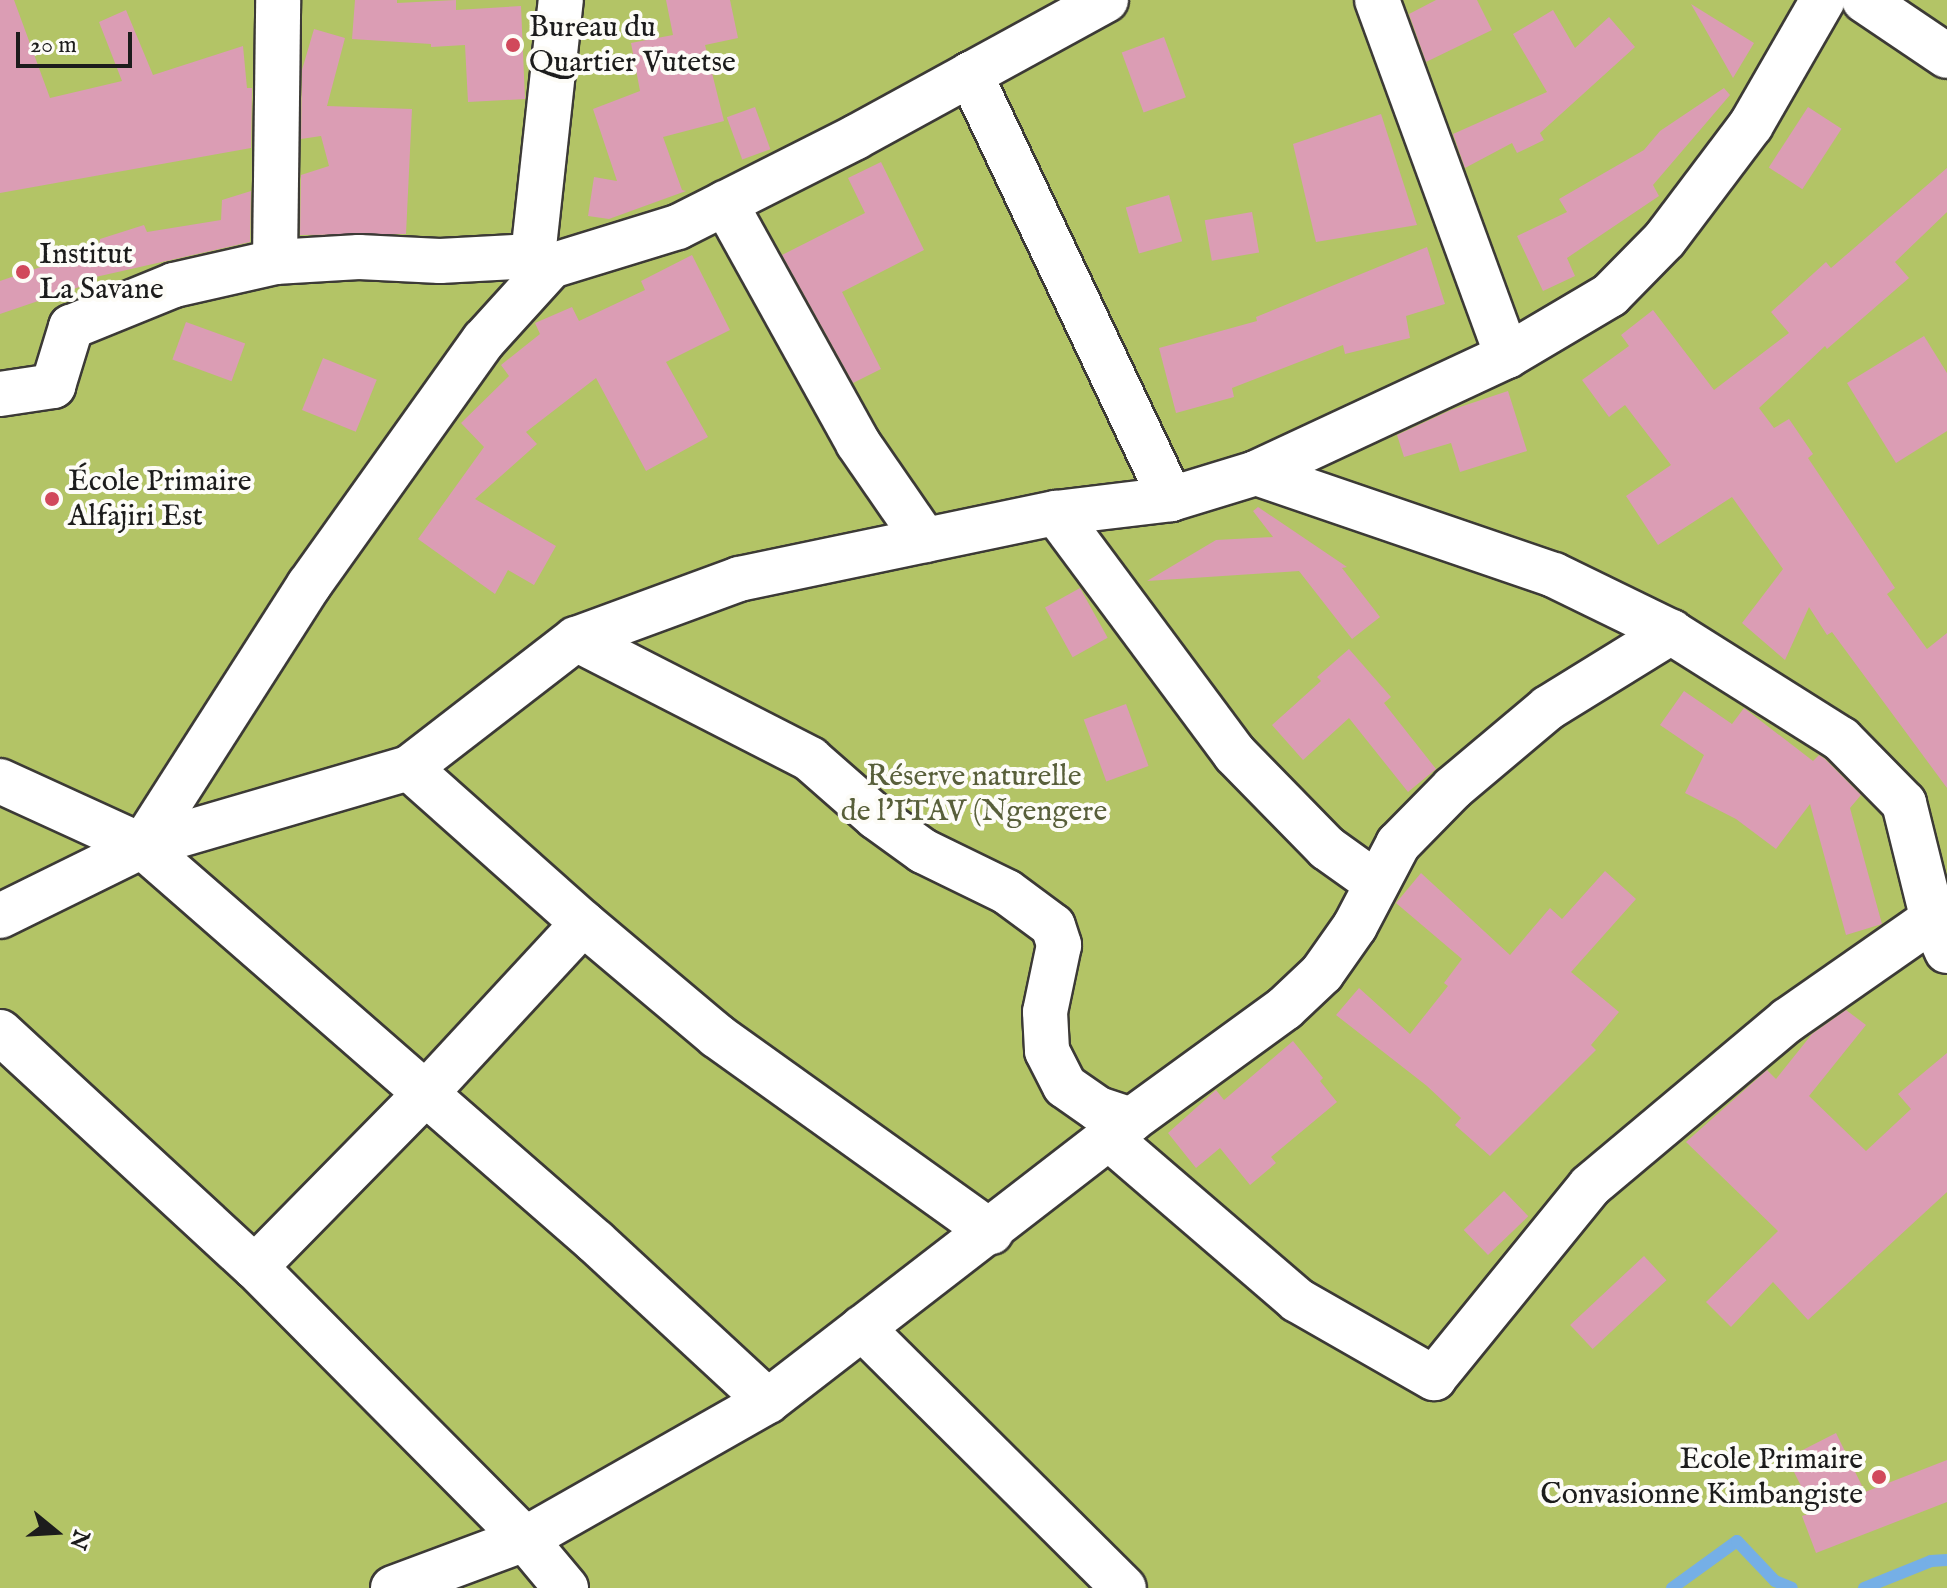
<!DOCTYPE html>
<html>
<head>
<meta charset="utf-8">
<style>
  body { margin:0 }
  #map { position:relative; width:1947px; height:1588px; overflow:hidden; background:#f0e4c8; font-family:"IM FELL English",serif }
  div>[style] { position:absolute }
  .green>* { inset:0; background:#b3c466; transform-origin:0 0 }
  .stream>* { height:12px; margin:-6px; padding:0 6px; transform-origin:6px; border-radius:6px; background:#75afe6 }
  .building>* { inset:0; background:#db9db4; transform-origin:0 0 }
  .roads { filter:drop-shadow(2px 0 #3c3a36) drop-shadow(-2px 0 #3c3a36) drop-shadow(0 2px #3c3a36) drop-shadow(0 -2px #3c3a36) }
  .minor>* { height:44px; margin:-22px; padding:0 22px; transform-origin:22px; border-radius:22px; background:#fff }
  .dots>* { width:22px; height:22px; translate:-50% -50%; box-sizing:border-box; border:4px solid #fdfcf7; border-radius:50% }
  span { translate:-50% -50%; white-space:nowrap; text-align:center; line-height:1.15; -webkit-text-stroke:8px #fdfcf7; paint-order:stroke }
  .poi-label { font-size:30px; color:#1c1c1c }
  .left { translate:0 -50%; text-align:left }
  .right { translate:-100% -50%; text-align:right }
  .park-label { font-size:30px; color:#585f3a }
  .north { position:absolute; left:16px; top:1492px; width:80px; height:80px; -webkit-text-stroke:6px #fdfcf7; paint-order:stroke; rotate:108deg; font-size:22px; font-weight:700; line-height:32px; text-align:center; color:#1c1c1c }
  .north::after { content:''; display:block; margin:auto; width:28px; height:36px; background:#1c1c1c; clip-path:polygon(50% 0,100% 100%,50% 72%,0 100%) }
  .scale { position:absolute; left:16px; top:32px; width:116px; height:36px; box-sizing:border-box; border:4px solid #1c1c1c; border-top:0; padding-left:10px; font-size:24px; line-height:28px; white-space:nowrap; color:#1c1c1c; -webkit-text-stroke:6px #fdfcf7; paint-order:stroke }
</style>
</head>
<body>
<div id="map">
  <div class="green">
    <div style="left:0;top:0;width:1947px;height:1588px"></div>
  </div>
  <div class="stream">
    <div style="left:1672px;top:1588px;width:80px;rotate:-35.9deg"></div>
    <div style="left:1737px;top:1541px;width:55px;rotate:46.5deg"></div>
    <div style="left:1775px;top:1581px;width:18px;rotate:22deg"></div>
    <div style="left:1864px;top:1588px;width:72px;rotate:-21.9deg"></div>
    <div style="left:1931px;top:1561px;width:16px;rotate:-4deg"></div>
  </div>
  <div class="building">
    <div style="clip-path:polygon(0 0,14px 0,50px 98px,122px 81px,99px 22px,126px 10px,153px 75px,243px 46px,247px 88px,252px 88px,251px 148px,0 193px)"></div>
    <div style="clip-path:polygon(355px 0,397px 0,397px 3px,456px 0,456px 10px,521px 6px,525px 99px,468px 102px,465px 45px,431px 47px,431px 44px,352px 39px)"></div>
    <div style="clip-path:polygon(666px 0,730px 0,738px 38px,705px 45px,724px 121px,663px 137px,682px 190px,686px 191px,609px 219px,588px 216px,594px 177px,617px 181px,593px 109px,640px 91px,631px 43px,673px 35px)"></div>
    <div style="clip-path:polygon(1436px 0,1477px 0,1492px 30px,1426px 62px,1409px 14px)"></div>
    <div style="clip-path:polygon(1691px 4px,1754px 43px,1733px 78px)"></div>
    <div style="clip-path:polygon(1553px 10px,1575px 48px,1609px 17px,1635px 47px,1540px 133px,1544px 140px,1517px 153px,1512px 143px,1465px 168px,1453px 134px,1547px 92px,1513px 34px)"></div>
    <div style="clip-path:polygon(314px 29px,345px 38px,327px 106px,412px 109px,406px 234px,300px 235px,301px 175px,329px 166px,321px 136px,301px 139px,302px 70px)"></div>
    <div style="left:1164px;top:37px;width:64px;height:45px;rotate:70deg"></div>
    <div style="clip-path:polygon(1724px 88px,1730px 95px,1653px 185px,1659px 196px,1567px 258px,1575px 276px,1543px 291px,1517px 236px,1567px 212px,1559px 199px,1644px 150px,1660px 131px)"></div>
    <div style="left:755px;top:107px;width:45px;height:30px;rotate:70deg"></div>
    <div style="left:1808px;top:107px;width:40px;height:72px;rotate:33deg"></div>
    <div style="clip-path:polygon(1381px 114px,1417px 225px,1316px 242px,1293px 144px)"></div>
    <div style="clip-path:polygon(881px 162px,924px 250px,842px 292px,881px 369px,853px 383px,782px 255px,865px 213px,848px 178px)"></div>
    <div style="clip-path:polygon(1947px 168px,1947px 212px,1895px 262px,1909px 278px,1827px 349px,1825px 346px,1759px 408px,1774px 428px,1789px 419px,1813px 454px,1808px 458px,1895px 588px,1887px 594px,1927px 649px,1947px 633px,1947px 788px,1832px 632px,1827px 635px,1809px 607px,1785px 660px,1742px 623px,1783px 569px,1732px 497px,1658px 545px,1626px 496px,1671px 465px,1625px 405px,1609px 417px,1582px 380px,1629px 346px,1621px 335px,1653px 310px,1714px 390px,1789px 333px,1771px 312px,1826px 262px,1831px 268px)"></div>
    <div style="clip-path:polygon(251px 191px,250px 242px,78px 281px,88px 284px,0 314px,0 281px,99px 247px,100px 239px,144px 225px,147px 232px,221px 220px,222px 200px)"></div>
    <div style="left:1169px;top:195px;width:48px;height:45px;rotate:74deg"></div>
    <div style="left:1252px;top:212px;width:41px;height:48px;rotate:80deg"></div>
    <div style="clip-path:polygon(1427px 247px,1445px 304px,1406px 316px,1410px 338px,1345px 354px,1343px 345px,1232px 388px,1234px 397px,1176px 413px,1159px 348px,1257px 321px,1256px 317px)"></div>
    <div style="clip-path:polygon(692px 255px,730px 330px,666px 362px,708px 437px,646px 471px,596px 378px,526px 432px,537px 444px,475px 499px,556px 546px,534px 585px,508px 570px,495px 594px,418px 539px,484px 447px,461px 423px,509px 376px,501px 365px,540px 334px,535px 323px,572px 307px,579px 321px,645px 290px,641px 281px)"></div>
    <div style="left:186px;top:322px;width:63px;height:40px;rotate:20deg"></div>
    <div style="clip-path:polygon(1924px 336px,1947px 373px,1947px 431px,1896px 463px,1847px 383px)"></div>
    <div style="left:323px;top:358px;width:58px;height:56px;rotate:22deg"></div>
    <div style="clip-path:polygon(1508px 391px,1527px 451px,1460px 472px,1451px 443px,1404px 457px,1397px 435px,1451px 410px)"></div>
    <div style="clip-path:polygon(1258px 507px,1347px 567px,1342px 568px,1380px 617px,1352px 639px,1299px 571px,1147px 581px,1216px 540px,1273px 537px,1253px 511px)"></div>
    <div style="left:1080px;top:588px;width:57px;height:40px;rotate:61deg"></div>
    <div style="clip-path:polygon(1349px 649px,1391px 697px,1384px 703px,1436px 769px,1408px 792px,1349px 718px,1303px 760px,1272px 725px,1321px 681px,1317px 677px)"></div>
    <div style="clip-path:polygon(1684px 691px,1732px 724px,1744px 708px,1813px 761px,1819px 755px,1825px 759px,1861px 795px,1850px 808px,1882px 924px,1846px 935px,1810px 804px,1776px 849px,1736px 819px,1685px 793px,1704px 755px,1660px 725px)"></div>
    <div style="left:1126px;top:704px;width:66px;height:45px;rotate:70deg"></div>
    <div style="clip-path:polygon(1605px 871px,1636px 899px,1571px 972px,1619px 1012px,1591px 1045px,1596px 1050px,1490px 1156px,1455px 1125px,1461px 1118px,1427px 1086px,1336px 1015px,1359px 988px,1410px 1034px,1448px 986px,1444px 983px,1462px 959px,1396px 903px,1421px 873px,1510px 955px,1550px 908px,1562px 919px)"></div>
    <div style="clip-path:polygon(1846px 1010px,1866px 1025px,1809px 1096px,1866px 1151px,1911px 1109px,1898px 1094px,1947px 1053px,1947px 1192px,1808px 1320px,1773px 1282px,1731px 1327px,1706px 1302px,1778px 1231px,1686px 1142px,1767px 1070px,1776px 1079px,1812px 1034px)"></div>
    <div style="clip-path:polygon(1293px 1041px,1323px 1078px,1320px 1081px,1337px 1102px,1271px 1157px,1276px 1163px,1250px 1185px,1220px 1148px,1196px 1168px,1168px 1133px,1216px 1090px,1224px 1100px)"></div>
    <div style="left:1504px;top:1191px;width:35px;height:56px;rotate:46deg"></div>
    <div style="left:1644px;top:1256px;width:33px;height:101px;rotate:47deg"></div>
    <div style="clip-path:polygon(1836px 1433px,1865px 1492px,1947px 1460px,1947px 1502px,1816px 1553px,1802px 1516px,1814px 1512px,1787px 1458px)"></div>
  </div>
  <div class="roads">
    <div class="minor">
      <div style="left:1377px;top:0;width:379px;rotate:69.9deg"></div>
      <div style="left:1864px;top:0;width:100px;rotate:34deg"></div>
      <div style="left:970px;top:74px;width:470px;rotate:64.7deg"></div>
      <div style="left:725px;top:203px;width:274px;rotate:61deg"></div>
      <div style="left:858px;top:443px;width:118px;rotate:55.4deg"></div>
      <div style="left:533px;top:256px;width:258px;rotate:-83.8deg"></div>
      <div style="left:275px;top:262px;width:262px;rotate:-89.3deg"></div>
      <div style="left:0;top:394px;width:54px;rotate:-8.6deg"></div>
      <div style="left:53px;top:386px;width:62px;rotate:-73deg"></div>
      <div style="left:71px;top:327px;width:111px;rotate:-22.2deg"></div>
      <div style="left:174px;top:285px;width:104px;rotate:-12.8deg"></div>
      <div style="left:275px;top:262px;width:84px;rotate:-3.4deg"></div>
      <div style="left:359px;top:257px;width:81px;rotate:2.8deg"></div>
      <div style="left:440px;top:261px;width:93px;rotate:-3.1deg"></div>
      <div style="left:533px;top:256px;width:21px;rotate:29deg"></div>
      <div style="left:1256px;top:473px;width:277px;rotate:-25deg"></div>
      <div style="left:1507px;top:356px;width:120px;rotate:-30.6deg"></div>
      <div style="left:1610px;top:295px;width:78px;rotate:-45.5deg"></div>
      <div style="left:1665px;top:239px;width:143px;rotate:-53deg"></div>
      <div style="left:1751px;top:125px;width:144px;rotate:-60.1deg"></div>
      <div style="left:1056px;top:513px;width:300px;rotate:53.4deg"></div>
      <div style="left:1235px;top:754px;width:132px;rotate:45.6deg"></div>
      <div style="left:1327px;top:848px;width:60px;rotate:35.5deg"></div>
      <div style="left:576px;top:639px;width:263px;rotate:27.1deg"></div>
      <div style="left:810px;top:759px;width:88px;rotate:41.3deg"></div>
      <div style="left:876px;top:817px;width:58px;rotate:35.9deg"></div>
      <div style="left:923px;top:851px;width:93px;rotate:26deg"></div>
      <div style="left:1007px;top:892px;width:57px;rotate:36.5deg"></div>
      <div style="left:1053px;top:926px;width:20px;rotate:72deg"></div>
      <div style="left:1059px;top:945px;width:68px;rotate:101.8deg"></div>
      <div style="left:1045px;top:1012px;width:39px;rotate:87deg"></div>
      <div style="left:1047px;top:1051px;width:39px;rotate:63deg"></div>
      <div style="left:1065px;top:1086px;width:40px;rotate:34.9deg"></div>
      <div style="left:1098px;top:1109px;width:35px;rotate:18deg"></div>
      <div style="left:409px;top:768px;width:233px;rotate:41.7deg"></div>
      <div style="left:583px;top:923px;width:175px;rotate:40.1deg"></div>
      <div style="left:717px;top:1036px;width:337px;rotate:35.6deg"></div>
      <div style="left:0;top:781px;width:156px;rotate:24.6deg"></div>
      <div style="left:142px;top:846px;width:602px;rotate:41.1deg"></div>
      <div style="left:596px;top:1242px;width:234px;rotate:42.8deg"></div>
      <div style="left:142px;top:846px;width:310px;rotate:-57.4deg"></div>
      <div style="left:309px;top:585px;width:301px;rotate:-54.5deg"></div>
      <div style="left:484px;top:340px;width:100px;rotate:-47.8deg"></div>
      <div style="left:551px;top:266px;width:133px;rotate:-17.1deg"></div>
      <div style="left:678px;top:227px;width:199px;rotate:-26.8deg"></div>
      <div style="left:856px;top:137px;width:285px;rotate:-28.7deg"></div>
      <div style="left:0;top:916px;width:158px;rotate:-26.2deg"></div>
      <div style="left:142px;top:846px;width:278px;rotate:-16.3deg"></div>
      <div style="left:409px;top:768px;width:211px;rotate:-37.7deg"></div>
      <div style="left:576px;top:639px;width:174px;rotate:-20.2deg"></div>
      <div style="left:739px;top:579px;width:324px;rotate:-11.8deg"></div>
      <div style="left:1056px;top:513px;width:116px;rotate:-6.9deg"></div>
      <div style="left:1171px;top:499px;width:89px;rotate:-17deg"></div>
      <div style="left:1256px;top:473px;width:315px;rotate:18.9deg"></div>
      <div style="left:1554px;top:575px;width:130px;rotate:26deg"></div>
      <div style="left:1671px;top:632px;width:201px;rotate:32.2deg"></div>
      <div style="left:1841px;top:739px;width:90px;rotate:45.5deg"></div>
      <div style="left:1904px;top:803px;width:121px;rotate:76.1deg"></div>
      <div style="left:1933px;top:920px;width:34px;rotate:66deg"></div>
      <div style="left:0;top:1032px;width:347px;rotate:42.7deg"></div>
      <div style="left:255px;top:1267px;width:383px;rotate:45.2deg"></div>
      <div style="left:525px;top:1539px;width:64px;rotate:50.1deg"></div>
      <div style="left:1110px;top:1139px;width:247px;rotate:40.7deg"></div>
      <div style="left:1297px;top:1300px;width:158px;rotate:29.7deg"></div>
      <div style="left:1434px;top:1378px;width:247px;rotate:-50.9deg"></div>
      <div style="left:1590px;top:1186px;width:258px;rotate:-40deg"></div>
      <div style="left:1788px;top:1020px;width:194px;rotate:-34.9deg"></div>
      <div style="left:255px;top:1267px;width:241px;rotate:-45.5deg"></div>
      <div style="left:424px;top:1095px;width:234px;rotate:-47.2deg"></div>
      <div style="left:862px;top:1328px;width:369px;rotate:44.8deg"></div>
      <div style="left:393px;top:1588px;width:141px;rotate:-20.4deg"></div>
      <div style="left:525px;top:1539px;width:279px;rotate:-29.6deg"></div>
      <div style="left:768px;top:1401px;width:459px;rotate:-37.7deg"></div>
      <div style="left:1131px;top:1120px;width:190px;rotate:-36deg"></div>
      <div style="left:1285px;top:1008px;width:51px;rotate:-43.4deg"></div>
      <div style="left:1322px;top:973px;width:57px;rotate:-54.9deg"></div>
      <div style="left:1355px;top:926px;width:93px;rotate:-62.3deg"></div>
      <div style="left:1398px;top:844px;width:78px;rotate:-45.5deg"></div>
      <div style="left:1453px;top:788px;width:124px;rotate:-40.1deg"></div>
      <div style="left:1548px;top:708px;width:145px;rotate:-31.7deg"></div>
    </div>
  </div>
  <div class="dots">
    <div style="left:513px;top:45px;background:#d1495b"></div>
    <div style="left:23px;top:272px;background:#d1495b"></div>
    <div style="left:52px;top:499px;background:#d1495b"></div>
    <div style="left:1879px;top:1477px;background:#d1495b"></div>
  </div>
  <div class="poi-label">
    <span class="left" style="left:529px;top:45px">Bureau du<br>Quartier Vutetse</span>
    <span class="left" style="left:39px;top:272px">Institut<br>La Savane</span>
    <span class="left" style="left:68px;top:499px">École Primaire<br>Alfajiri Est</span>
    <span class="right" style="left:1863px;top:1477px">Ecole Primaire<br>Convasionne Kimbangiste</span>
  </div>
  <div class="park-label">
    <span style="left:974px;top:794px">Réserve naturelle<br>de l'ITAV (Ngengere</span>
  </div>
  <div class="north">N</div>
  <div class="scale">20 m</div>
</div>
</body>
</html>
